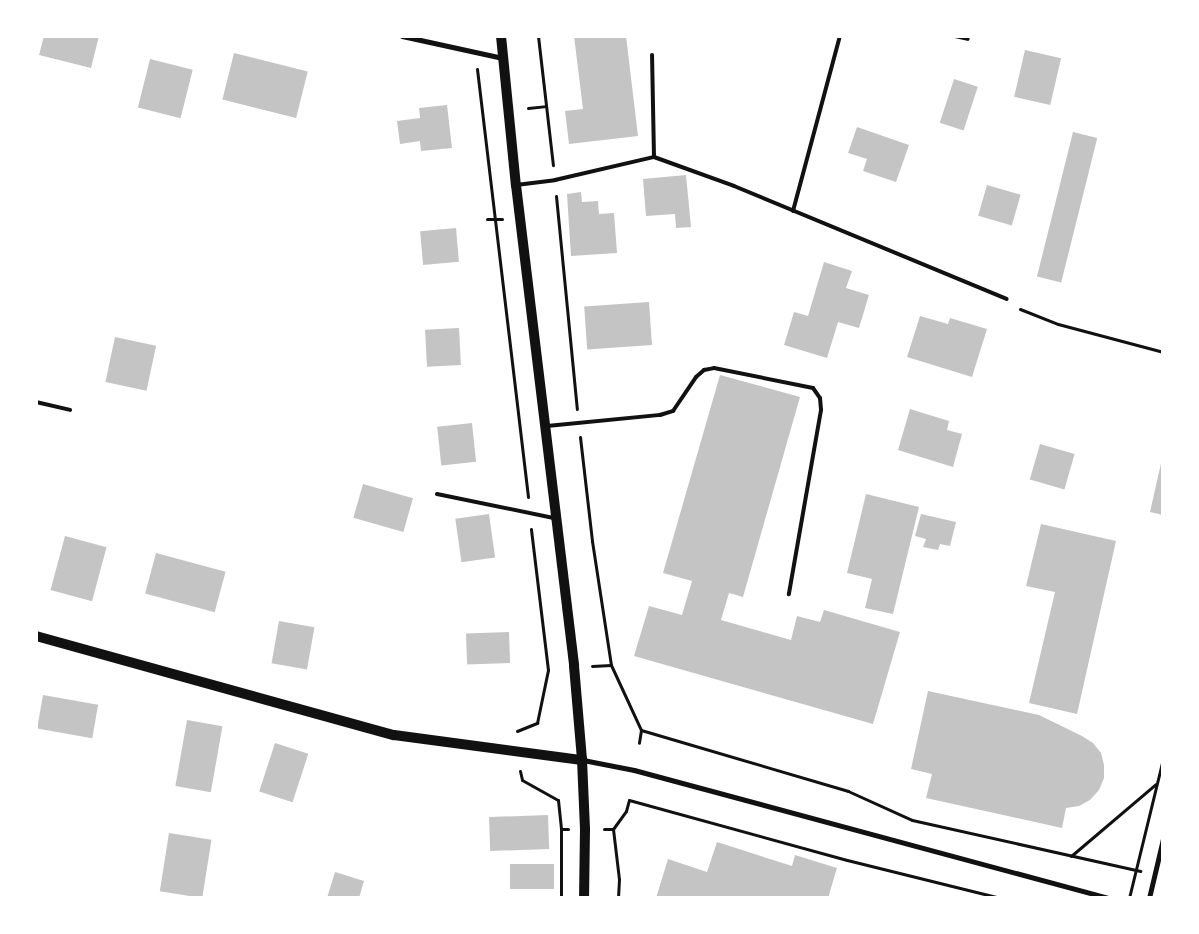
<!DOCTYPE html>
<html>
<head>
<meta charset="utf-8">
<style>
  body { margin:0 }
  #map { position:relative; width:1199px; height:934px; overflow:hidden; background:#fff; font-family:"DejaVu Sans",sans-serif }
  div>[style] { position:absolute }
  .building>* { inset:0; background:#c4c4c4; transform-origin:0 0 }
  .path>* { height:3px; margin:-1.5px; padding:0 1.5px; transform-origin:1.5px; border-radius:1.5px; background:#111 }
  .service>* { height:4px; margin:-2px; padding:0 2px; transform-origin:2px; border-radius:2px; background:#111 }
  .minor>* { height:5px; margin:-2.5px; padding:0 2.5px; transform-origin:2.5px; border-radius:2.5px; background:#111 }
  .secondary>* { height:10px; margin:-5px; padding:0 5px; transform-origin:5px; border-radius:5px; background:#111 }
  span { translate:-50% -50%; white-space:nowrap; text-align:center; line-height:1.15; -webkit-text-stroke:5px #fff; paint-order:stroke }
  .frame { position:absolute; inset:0; border:38px solid #fff; pointer-events:none }
</style>
</head>
<body>
<div id="map">
  <div class="building">
    <div style="clip-path:polygon(44px 36px,99px 36px,91px 68px,39px 55px)"></div>
    <div style="clip-path:polygon(574px 36px,626px 36px,638px 136px,569px 144px,565px 111px,583px 109px)"></div>
    <div style="left:1025px;top:50px;width:37px;height:48px;rotate:13deg"></div>
    <div style="left:234px;top:53px;width:76px;height:48px;rotate:14deg"></div>
    <div style="left:150px;top:59px;width:44px;height:50px;rotate:14deg"></div>
    <div style="left:954px;top:79px;width:25px;height:46px;rotate:18deg"></div>
    <div style="clip-path:polygon(447px 105px,452px 148px,421px 151px,420px 141px,400px 144px,397px 121px,420px 118px,419px 108px)"></div>
    <div style="clip-path:polygon(857px 127px,909px 145px,896px 182px,863px 171px,867px 159px,848px 153px)"></div>
    <div style="left:1073px;top:132px;width:25px;height:149px;rotate:14deg"></div>
    <div style="clip-path:polygon(686px 175px,691px 227px,676px 228px,675px 214px,646px 216px,643px 179px)"></div>
    <div style="left:987px;top:185px;width:35px;height:32px;rotate:16deg"></div>
    <div style="clip-path:polygon(581px 192px,582px 202px,598px 201px,599px 214px,614px 213px,617px 253px,571px 256px,567px 194px)"></div>
    <div style="left:456px;top:228px;width:34px;height:36px;rotate:85deg"></div>
    <div style="clip-path:polygon(824px 262px,852px 271px,846px 288px,869px 295px,859px 328px,838px 322px,827px 358px,784px 345px,794px 312px,808px 316px)"></div>
    <div style="left:649px;top:302px;width:43px;height:65px;rotate:86deg"></div>
    <div style="clip-path:polygon(920px 316px,948px 324px,950px 318px,987px 329px,972px 377px,907px 357px)"></div>
    <div style="left:459px;top:328px;width:37px;height:34px;rotate:87deg"></div>
    <div style="left:115px;top:337px;width:42px;height:46px;rotate:12deg"></div>
    <div style="clip-path:polygon(720px 375px,800px 397px,743px 597px,729px 593px,721px 620px,791px 640px,797px 616px,820px 622px,824px 610px,900px 632px,873px 724px,634px 656px,649px 606px,682px 615px,692px 581px,663px 573px)"></div>
    <div style="clip-path:polygon(910px 409px,949px 421px,947px 430px,962px 434px,953px 467px,898px 450px)"></div>
    <div style="left:472px;top:423px;width:39px;height:35px;rotate:84deg"></div>
    <div style="left:1040px;top:444px;width:36px;height:37px;rotate:16deg"></div>
    <div style="clip-path:polygon(1162px 459px,1163px 459px,1163px 515px,1150px 512px)"></div>
    <div style="left:363px;top:484px;width:52px;height:35px;rotate:16deg"></div>
    <div style="clip-path:polygon(866px 494px,919px 507px,893px 614px,865px 608px,872px 579px,847px 573px)"></div>
    <div style="left:489px;top:514px;width:44px;height:34px;rotate:82deg"></div>
    <div style="clip-path:polygon(921px 514px,956px 522px,950px 546px,940px 544px,938px 550px,923px 547px,926px 539px,915px 536px)"></div>
    <div style="clip-path:polygon(1041px 524px,1116px 541px,1077px 714px,1029px 703px,1055px 592px,1026px 586px)"></div>
    <div style="left:65px;top:536px;width:43px;height:56px;rotate:15deg"></div>
    <div style="left:156px;top:553px;width:72px;height:42px;rotate:15deg"></div>
    <div style="left:279px;top:621px;width:36px;height:43px;rotate:10deg"></div>
    <div style="left:509px;top:632px;width:31px;height:43px;rotate:88deg"></div>
    <div style="clip-path:polygon(928px 691px,1039px 715px,1082px 736px,1093px 743px,1101px 753px,1104px 765px,1104px 778px,1099px 790px,1090px 800px,1079px 806px,1066px 808px,1062px 828px,926px 798px,932px 774px,911px 769px)"></div>
    <div style="left:43px;top:695px;width:56px;height:34px;rotate:10deg"></div>
    <div style="left:187px;top:720px;width:36px;height:67px;rotate:10deg"></div>
    <div style="left:275px;top:743px;width:35px;height:51px;rotate:18deg"></div>
    <div style="left:548px;top:815px;width:34px;height:59px;rotate:88deg"></div>
    <div style="left:169px;top:833px;width:43px;height:59px;rotate:9deg"></div>
    <div style="clip-path:polygon(717px 842px,792px 866px,795px 855px,837px 868px,828px 898px,656px 898px,668px 859px,707px 872px)"></div>
    <div style="left:510px;top:864px;width:44px;height:25px"></div>
    <div style="clip-path:polygon(335px 872px,364px 881px,359px 898px,327px 898px)"></div>
  </div>
  <div class="path">
    <div style="left:538px;top:36px;width:130px;rotate:83.4deg"></div>
    <div style="left:477px;top:69px;width:431px;rotate:83.2deg"></div>
    <div style="left:528px;top:108px;width:18px;rotate:-6deg"></div>
    <div style="left:556px;top:196px;width:214px;rotate:84.4deg"></div>
    <div style="left:487px;top:219px;width:15px"></div>
    <div style="left:1020px;top:309px;width:41px;rotate:21.5deg"></div>
    <div style="left:1058px;top:324px;width:109px;rotate:14.9deg"></div>
    <div style="left:580px;top:437px;width:105px;rotate:83.4deg"></div>
    <div style="left:592px;top:541px;width:125px;rotate:81.3deg"></div>
    <div style="left:611px;top:665px;width:72px;rotate:65.2deg"></div>
    <div style="left:641px;top:730px;width:13px;rotate:99deg"></div>
    <div style="left:592px;top:666px;width:19px;rotate:-3deg"></div>
    <div style="left:641px;top:730px;width:216px;rotate:16.4deg"></div>
    <div style="left:848px;top:791px;width:70px;rotate:24.4deg"></div>
    <div style="left:912px;top:820px;width:234px;rotate:12.6deg"></div>
    <div style="left:517px;top:731px;width:22px;rotate:-22deg"></div>
    <div style="left:537px;top:723px;width:54px;rotate:-78.3deg"></div>
    <div style="left:548px;top:670px;width:142px;rotate:-96.9deg"></div>
    <div style="left:520px;top:771px;width:9px;rotate:77deg"></div>
    <div style="left:522px;top:780px;width:41px;rotate:29.1deg"></div>
    <div style="left:558px;top:800px;width:29px;rotate:84deg"></div>
    <div style="left:561px;top:829px;width:7px"></div>
    <div style="left:604px;top:829px;width:9px"></div>
    <div style="left:613px;top:829px;width:22px;rotate:-54deg"></div>
    <div style="left:626px;top:811px;width:11px;rotate:-75deg"></div>
    <div style="left:629px;top:800px;width:226px;rotate:15.4deg"></div>
    <div style="left:847px;top:860px;width:159px;rotate:13.9deg"></div>
    <div style="left:613px;top:829px;width:50px;rotate:83.2deg"></div>
    <div style="left:619px;top:879px;width:19px;rotate:93deg"></div>
    <div style="left:1071px;top:856px;width:111px;rotate:-40.3deg"></div>
    <div style="left:561px;top:898px;width:69px;rotate:-90deg"></div>
    <div style="left:1129px;top:898px;width:144px;rotate:-76.3deg"></div>
  </div>
  <div class="service">
    <div style="left:955px;top:36px;width:13px;rotate:13deg"></div>
    <div style="left:654px;top:157px;width:85px;rotate:19.9deg"></div>
    <div style="left:734px;top:186px;width:295px;rotate:22.5deg"></div>
    <div style="left:516px;top:185px;width:39px;rotate:-7deg"></div>
    <div style="left:555px;top:180px;width:102px;rotate:-13.1deg"></div>
    <div style="left:654px;top:157px;width:102px;rotate:-91.1deg"></div>
    <div style="left:793px;top:211px;width:181px;rotate:-75deg"></div>
    <div style="left:36px;top:402px;width:35px;rotate:13deg"></div>
    <div style="left:547px;top:426px;width:114px;rotate:-5.6deg"></div>
    <div style="left:660px;top:415px;width:14px;rotate:-17deg"></div>
    <div style="left:673px;top:411px;width:41px;rotate:-55.9deg"></div>
    <div style="left:696px;top:377px;width:11px;rotate:-41deg"></div>
    <div style="left:704px;top:370px;width:10px;rotate:-11deg"></div>
    <div style="left:714px;top:368px;width:101px;rotate:11.4deg"></div>
    <div style="left:813px;top:388px;width:12px;rotate:55deg"></div>
    <div style="left:820px;top:398px;width:12px;rotate:85deg"></div>
    <div style="left:821px;top:410px;width:187px;rotate:99.9deg"></div>
    <div style="left:437px;top:494px;width:119px;rotate:11.6deg"></div>
  </div>
  <div class="minor">
    <div style="left:402px;top:36px;width:103px;rotate:12.3deg"></div>
    <div style="left:583px;top:760px;width:52px;rotate:11.1deg"></div>
    <div style="left:634px;top:770px;width:490px;rotate:15.1deg"></div>
    <div style="left:1149px;top:898px;width:61px;rotate:-76.7deg"></div>
  </div>
  <div class="secondary">
    <div style="left:501px;top:36px;width:150px;rotate:84.3deg"></div>
    <div style="left:516px;top:185px;width:484px;rotate:83.1deg"></div>
    <div style="left:574px;top:666px;width:94px;rotate:85.1deg"></div>
    <div style="left:582px;top:760px;width:69px;rotate:87.5deg"></div>
    <div style="left:585px;top:829px;width:69px;rotate:90.8deg"></div>
    <div style="left:36px;top:636px;width:371px;rotate:15.5deg"></div>
    <div style="left:394px;top:735px;width:190px;rotate:7.6deg"></div>
  </div>
  <div class="frame"></div>
</div>
</body>
</html>
